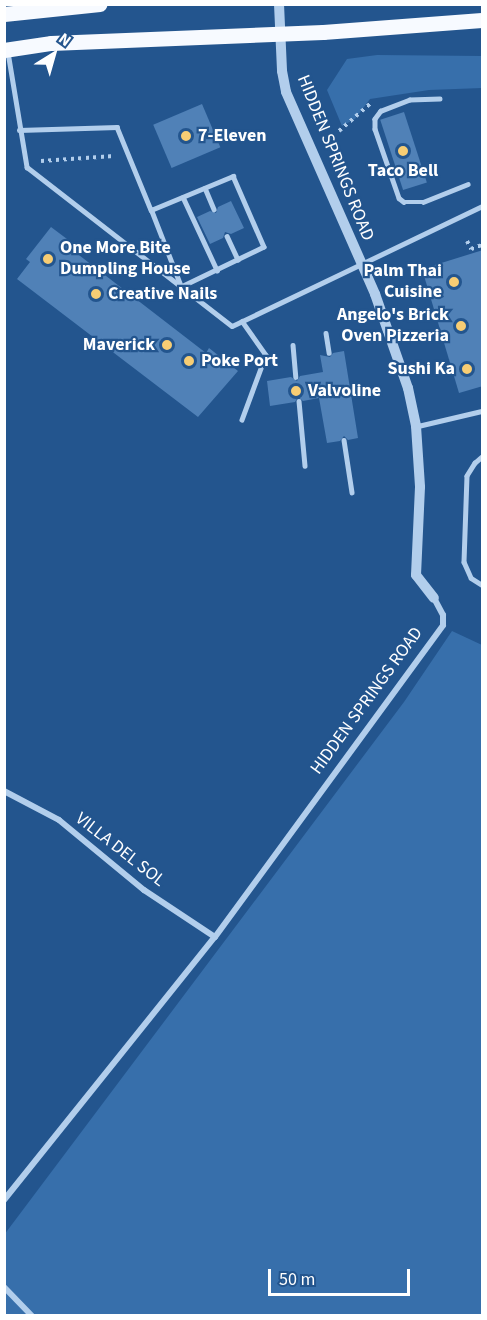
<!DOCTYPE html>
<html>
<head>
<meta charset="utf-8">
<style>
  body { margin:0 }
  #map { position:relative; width:487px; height:1320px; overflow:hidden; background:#23558e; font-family:"Source Sans 3",sans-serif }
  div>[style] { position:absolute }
  .green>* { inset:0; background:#376fab }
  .building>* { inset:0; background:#5081b7; transform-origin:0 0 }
  .path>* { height:4px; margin-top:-2px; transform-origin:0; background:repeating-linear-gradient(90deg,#b2ceec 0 3px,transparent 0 7.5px) }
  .service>* { height:4.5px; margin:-2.25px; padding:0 2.25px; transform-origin:2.25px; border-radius:2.25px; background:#b2ceec }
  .minor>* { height:6px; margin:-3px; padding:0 3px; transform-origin:3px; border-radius:3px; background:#b2ceec }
  .tertiary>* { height:10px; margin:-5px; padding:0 5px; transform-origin:5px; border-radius:5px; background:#b2ceec }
  .primary>* { height:15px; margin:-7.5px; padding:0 7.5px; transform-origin:7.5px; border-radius:7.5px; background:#f7faff }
  .dots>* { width:16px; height:16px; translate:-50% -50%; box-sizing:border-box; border:3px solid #23558e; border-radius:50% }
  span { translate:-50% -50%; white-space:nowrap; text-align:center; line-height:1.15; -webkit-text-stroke:4.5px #23558e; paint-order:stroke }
  .poi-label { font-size:18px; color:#fff; font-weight:700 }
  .left { translate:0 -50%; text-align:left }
  .right { translate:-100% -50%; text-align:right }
  .street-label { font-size:18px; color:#fff }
  .frame { position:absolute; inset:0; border:6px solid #fff; pointer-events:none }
  .north { position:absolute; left:24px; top:24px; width:60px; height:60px; -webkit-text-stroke:4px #23558e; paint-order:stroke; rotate:37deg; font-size:16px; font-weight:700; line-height:24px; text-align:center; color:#fff }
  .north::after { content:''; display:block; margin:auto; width:21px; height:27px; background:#fff; clip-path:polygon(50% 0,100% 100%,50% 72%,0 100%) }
  .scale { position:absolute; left:268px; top:1269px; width:142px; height:27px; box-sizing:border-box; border:3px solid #fff; border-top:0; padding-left:8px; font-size:18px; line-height:21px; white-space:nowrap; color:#fff; -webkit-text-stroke:4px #23558e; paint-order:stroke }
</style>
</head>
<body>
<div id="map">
  <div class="green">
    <div style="clip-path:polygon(377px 55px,482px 56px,482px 88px,429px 90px,370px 99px,355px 119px,342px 126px,327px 90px,347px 59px)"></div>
    <div style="clip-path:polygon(452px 631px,482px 645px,482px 1315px,5px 1315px,4px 1235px,404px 702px)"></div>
  </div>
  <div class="building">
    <div style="left:202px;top:104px;width:47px;height:53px;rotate:67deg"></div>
    <div style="left:404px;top:112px;width:74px;height:25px;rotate:72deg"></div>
    <div style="clip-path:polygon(231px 201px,244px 228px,231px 234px,225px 232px,223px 238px,210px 244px,197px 217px,210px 211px,216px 213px,218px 207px)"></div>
    <div style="clip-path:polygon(51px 227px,79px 248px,75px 252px,206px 353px,209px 348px,238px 371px,198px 417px,17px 279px,30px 262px,26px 259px)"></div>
    <div style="clip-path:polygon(483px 250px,483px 386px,459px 393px,422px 269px)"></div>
    <div style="clip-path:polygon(344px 351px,358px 438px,348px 440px,344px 436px,340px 441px,327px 443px,319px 398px,303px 401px,298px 397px,295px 402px,270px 406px,267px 381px,291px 377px,297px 381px,300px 376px,323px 372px,320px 355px,330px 357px,333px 353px)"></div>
  </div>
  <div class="path">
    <div style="left:339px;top:131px;width:44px;rotate:-41.3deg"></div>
    <div style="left:41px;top:161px;width:73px;rotate:-3.9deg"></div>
    <div style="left:467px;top:241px;width:9px;rotate:63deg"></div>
    <div style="left:471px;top:249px;width:12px;rotate:-20deg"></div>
  </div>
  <div class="service">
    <div style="left:8px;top:52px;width:117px;rotate:80.6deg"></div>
    <div style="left:27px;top:167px;width:259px;rotate:37.8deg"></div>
    <div style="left:232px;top:326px;width:277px;rotate:-25.6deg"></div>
    <div style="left:440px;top:99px;width:30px;rotate:178deg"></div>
    <div style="left:410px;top:100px;width:31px;rotate:159deg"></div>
    <div style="left:381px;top:111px;width:10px;rotate:127deg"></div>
    <div style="left:375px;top:119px;width:10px;rotate:90deg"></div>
    <div style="left:375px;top:129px;width:73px;rotate:70.8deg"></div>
    <div style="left:399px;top:198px;width:6px;rotate:39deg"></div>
    <div style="left:404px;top:202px;width:19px"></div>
    <div style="left:423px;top:202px;width:48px;rotate:-21.8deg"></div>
    <div style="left:19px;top:130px;width:98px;rotate:-1.8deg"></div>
    <div style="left:117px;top:127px;width:90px;rotate:67.7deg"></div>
    <div style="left:151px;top:210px;width:89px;rotate:-22.5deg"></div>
    <div style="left:233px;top:176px;width:77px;rotate:66.4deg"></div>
    <div style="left:264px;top:247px;width:92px;rotate:154.3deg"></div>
    <div style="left:181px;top:287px;width:83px;rotate:-111.3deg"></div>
    <div style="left:205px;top:188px;width:23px;rotate:67deg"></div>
    <div style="left:183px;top:197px;width:81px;rotate:65deg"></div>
    <div style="left:227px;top:236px;width:26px;rotate:65deg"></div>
    <div style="left:242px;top:321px;width:42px;rotate:54.8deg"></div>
    <div style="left:266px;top:355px;width:69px;rotate:110.3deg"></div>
    <div style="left:326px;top:333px;width:20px;rotate:81deg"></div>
    <div style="left:293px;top:345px;width:32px;rotate:85deg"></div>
    <div style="left:299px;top:401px;width:65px;rotate:84.7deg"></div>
    <div style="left:418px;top:426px;width:66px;rotate:-13.2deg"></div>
    <div style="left:344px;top:440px;width:53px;rotate:81.3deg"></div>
    <div style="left:482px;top:457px;width:9px;rotate:139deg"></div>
    <div style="left:475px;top:463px;width:15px;rotate:122deg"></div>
    <div style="left:467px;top:476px;width:86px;rotate:92deg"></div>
    <div style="left:464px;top:562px;width:17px;rotate:66deg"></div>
    <div style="left:471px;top:578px;width:13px;rotate:32deg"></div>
  </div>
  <div class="minor">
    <div style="left:4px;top:791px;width:62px;rotate:27.8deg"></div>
    <div style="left:59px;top:820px;width:110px;rotate:39.5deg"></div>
    <div style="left:144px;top:890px;width:85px;rotate:33.5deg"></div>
    <div style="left:4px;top:1200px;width:337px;rotate:-51.3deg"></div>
    <div style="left:215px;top:937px;width:386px;rotate:-53.8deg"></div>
    <div style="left:443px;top:625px;width:10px;rotate:-90deg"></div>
    <div style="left:443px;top:615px;width:19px;rotate:-118deg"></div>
    <div style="left:4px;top:1287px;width:40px;rotate:46deg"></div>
  </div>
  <div class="tertiary">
    <div style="left:279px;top:4px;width:67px;rotate:87.4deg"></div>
    <div style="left:282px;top:71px;width:21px;rotate:79deg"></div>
    <div style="left:286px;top:92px;width:221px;rotate:66.2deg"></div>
    <div style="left:375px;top:294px;width:100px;rotate:70.7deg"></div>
    <div style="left:408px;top:388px;width:39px;rotate:78deg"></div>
    <div style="left:416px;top:426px;width:61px;rotate:86.2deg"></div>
    <div style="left:420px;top:487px;width:88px;rotate:92.6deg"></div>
    <div style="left:416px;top:575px;width:29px;rotate:52deg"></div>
  </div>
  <div class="primary">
    <div style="left:4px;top:14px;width:96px;rotate:-6deg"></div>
    <div style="left:4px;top:50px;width:48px;rotate:-8.5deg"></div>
    <div style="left:51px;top:43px;width:272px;rotate:-2.3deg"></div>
    <div style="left:323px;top:32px;width:159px;rotate:-4.3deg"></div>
  </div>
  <div class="dots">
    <div style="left:186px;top:136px;background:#f7cd74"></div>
    <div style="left:403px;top:151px;background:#f7cd74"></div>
    <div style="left:48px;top:259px;background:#f7cd74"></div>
    <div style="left:454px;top:282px;background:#f7cd74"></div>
    <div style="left:96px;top:294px;background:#f7cd74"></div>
    <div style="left:461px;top:326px;background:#f7cd74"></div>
    <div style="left:167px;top:345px;background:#f7cd74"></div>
    <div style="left:189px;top:361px;background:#f7cd74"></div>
    <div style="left:467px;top:369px;background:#f7cd74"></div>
    <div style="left:296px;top:391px;background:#f7cd74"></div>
  </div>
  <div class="poi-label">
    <span class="left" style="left:198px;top:136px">7-Eleven</span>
    <span style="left:403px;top:171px">Taco Bell</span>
    <span class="left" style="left:60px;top:259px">One More Bite<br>Dumpling House</span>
    <span class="right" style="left:442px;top:282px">Palm Thai<br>Cuisine</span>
    <span class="left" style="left:108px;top:294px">Creative Nails</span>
    <span class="right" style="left:449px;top:326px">Angelo's Brick<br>Oven Pizzeria</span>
    <span class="right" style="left:155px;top:345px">Maverick</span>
    <span class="left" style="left:201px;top:361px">Poke Port</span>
    <span class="right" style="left:455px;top:369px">Sushi Ka</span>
    <span class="left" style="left:308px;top:391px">Valvoline</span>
  </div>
  <div class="street-label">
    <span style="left:335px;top:158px;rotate:68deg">HIDDEN SPRINGS ROAD</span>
    <span style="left:367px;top:701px;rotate:-54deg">HIDDEN SPRINGS ROAD</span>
    <span style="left:120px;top:850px;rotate:38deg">VILLA DEL SOL</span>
  </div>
  <div class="frame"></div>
  <div class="north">N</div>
  <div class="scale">50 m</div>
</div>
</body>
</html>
